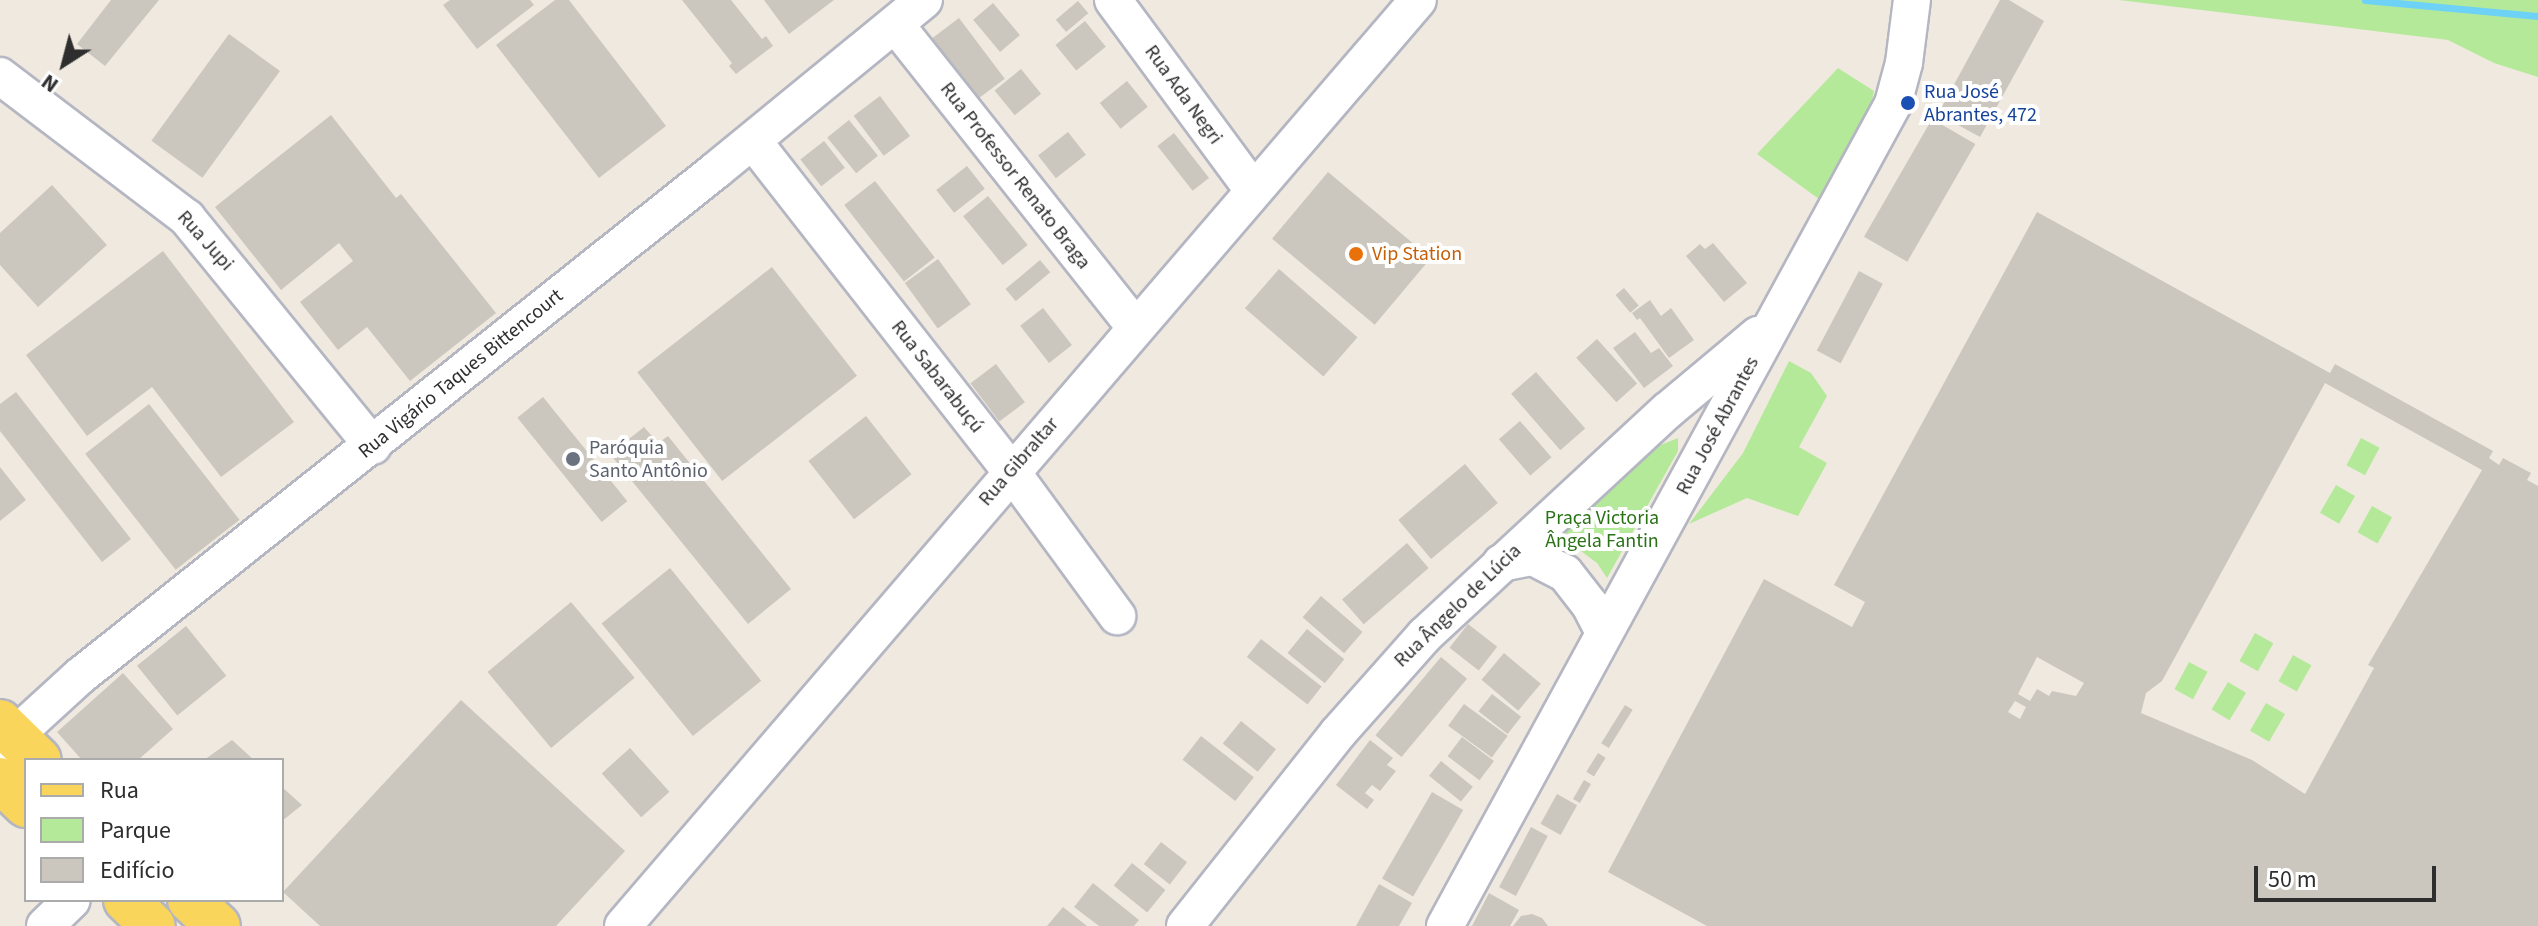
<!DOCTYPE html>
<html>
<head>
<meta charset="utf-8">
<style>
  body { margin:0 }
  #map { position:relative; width:2538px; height:926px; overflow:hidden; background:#f0e9e0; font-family:"Source Sans 3",sans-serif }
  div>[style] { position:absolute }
  .green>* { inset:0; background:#b5e99a; transform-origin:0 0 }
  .stream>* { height:7px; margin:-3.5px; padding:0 3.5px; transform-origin:3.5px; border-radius:3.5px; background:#6ed2f7 }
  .building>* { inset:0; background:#cbc7be; transform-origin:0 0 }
  .roads { filter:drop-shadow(2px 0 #b4b6c2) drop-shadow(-2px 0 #b4b6c2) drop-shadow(0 2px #b4b6c2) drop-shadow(0 -2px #b4b6c2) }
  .minor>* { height:36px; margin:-18px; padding:0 18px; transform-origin:18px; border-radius:18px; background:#fff }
  .major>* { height:44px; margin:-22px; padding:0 22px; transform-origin:22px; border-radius:22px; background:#fad55b }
  .dots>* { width:22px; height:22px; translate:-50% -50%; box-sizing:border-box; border:4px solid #fff; border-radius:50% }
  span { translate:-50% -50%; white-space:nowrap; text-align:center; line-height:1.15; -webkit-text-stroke:8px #fff; paint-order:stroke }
  .transit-label { font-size:20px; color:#164399 }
  .left { translate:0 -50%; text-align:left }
  .street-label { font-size:20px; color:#2e2e2e }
  .food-label { font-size:20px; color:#c56008 }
  .worship-label { font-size:20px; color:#5b616d }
  .park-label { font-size:20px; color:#2a7216 }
  .legend { position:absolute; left:24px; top:758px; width:260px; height:144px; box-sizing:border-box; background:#fff; border:2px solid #ababab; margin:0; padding:10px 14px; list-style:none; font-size:24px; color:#2e2e2e }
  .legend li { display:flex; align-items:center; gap:16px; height:40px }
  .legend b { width:40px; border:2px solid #ababab }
  .north { position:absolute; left:24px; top:24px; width:80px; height:80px; -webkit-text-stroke:6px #fff; paint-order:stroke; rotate:216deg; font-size:22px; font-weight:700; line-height:32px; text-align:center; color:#2e2e2e }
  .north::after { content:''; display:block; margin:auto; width:28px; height:36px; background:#2e2e2e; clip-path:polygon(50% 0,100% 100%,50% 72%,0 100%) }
  .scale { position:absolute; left:2254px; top:866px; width:182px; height:36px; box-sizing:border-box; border:4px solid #2e2e2e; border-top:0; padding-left:10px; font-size:24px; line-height:28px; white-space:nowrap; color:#2e2e2e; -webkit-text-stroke:6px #fff; paint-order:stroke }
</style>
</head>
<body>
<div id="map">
  <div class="green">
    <div style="clip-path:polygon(2119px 0,2538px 0,2538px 77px,2494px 63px,2448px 40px)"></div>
    <div style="clip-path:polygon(1838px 68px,1874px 91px,1867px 123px,1823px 202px,1757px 154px)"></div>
    <div style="clip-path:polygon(1789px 361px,1811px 373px,1827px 396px,1799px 447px,1827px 463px,1798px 516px,1747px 498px,1689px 524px,1743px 453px)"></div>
    <div style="clip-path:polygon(1678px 438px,1678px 451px,1607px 578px,1597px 563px,1558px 534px,1658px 446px)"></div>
    <div style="left:2361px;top:438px;width:21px;height:31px;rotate:28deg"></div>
    <div style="left:2336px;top:485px;width:22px;height:32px;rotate:30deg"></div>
    <div style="left:2372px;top:506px;width:23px;height:30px;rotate:29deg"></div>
    <div style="left:2255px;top:633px;width:21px;height:32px;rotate:29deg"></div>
    <div style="left:2293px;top:655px;width:21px;height:30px;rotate:29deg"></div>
    <div style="left:2189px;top:662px;width:21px;height:31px;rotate:28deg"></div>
    <div style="left:2228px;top:682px;width:21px;height:32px;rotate:31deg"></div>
    <div style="left:2266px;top:703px;width:22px;height:32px;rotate:30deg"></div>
  </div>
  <div class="stream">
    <div style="left:2365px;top:0;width:174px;rotate:5.3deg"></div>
  </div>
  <div class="building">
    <div style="clip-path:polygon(111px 0,159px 0,105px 66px,77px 44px)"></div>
    <div style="clip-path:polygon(450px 0,530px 0,534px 5px,477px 49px,443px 5px)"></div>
    <div style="clip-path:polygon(555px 0,569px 0,666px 126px,599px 178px,496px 45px)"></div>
    <div style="clip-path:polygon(682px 0,731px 0,762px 39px,766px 36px,773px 46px,736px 74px,729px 66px,732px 63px)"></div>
    <div style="clip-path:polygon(764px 0,834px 0,789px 34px)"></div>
    <div style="clip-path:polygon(2000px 0,2009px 0,2044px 21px,1980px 137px,1938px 114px)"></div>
    <div style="left:1078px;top:1px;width:16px;height:29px;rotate:50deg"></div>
    <div style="left:993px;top:3px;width:42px;height:26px;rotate:50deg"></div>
    <div style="left:959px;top:18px;width:76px;height:36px;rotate:53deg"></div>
    <div style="left:1085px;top:21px;width:33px;height:38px;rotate:51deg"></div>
    <div style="left:229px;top:34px;width:63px;height:132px;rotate:36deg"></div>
    <div style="left:1021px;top:69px;width:32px;height:34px;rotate:51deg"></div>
    <div style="left:1127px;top:81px;width:33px;height:35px;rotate:51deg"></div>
    <div style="left:880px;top:96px;width:50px;height:33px;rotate:53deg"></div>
    <div style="clip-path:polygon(331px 115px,396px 198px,401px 194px,496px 313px,410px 381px,367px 327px,338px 350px,300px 302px,353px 261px,339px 243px,281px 290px,215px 207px)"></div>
    <div style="left:1932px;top:119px;width:50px;height:136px;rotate:30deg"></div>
    <div style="left:849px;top:120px;width:46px;height:28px;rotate:51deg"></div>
    <div style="left:1068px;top:132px;width:29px;height:38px;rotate:52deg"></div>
    <div style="left:1174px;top:133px;width:57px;height:21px;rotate:52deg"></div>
    <div style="left:824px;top:141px;width:34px;height:30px;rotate:52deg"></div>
    <div style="left:967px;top:166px;width:29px;height:39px;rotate:52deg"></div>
    <div style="left:1328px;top:172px;width:134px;height:87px;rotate:40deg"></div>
    <div style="left:875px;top:181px;width:97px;height:39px;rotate:52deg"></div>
    <div style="clip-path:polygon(52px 185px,107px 245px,38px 307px,0 265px,0 233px)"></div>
    <div style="left:988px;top:196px;width:63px;height:32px;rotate:51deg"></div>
    <div style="clip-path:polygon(evenodd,2037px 212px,2330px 373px,2335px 364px,2493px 451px,2489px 458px,2499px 465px,2503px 458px,2531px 473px,2527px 480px,2538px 486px,2538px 926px,1707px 926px,1608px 872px,1764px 579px,1852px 627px,1865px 602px,1834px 585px,2037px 212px,2325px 383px,2482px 470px,2368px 665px,2374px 668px,2305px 794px,2252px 760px,2141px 713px,2146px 693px,2162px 681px,2325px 383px,2037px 212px,2037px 657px,2084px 683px,2076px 696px,2052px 691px,2049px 696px,2037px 689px,2030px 701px,2018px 694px,2037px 657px,2037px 212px,2015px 701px,2026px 707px,2020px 719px,2008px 712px,2015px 701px)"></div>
    <div style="clip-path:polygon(1713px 243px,1747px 283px,1724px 302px,1686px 256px,1700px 244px,1705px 249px)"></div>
    <div style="clip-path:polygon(163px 251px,294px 422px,221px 477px,152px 387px,87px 436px,26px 355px)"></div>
    <div style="left:938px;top:259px;width:56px;height:41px;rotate:54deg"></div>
    <div style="left:1040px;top:260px;width:16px;height:45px;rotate:50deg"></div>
    <div style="left:772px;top:267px;width:138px;height:171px;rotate:52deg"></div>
    <div style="left:1279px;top:269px;width:104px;height:52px;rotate:41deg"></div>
    <div style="left:1859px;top:271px;width:27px;height:90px;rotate:28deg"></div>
    <div style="left:1624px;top:288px;width:23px;height:11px;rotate:50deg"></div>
    <div style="clip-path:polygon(1650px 300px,1661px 316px,1671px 308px,1694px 340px,1669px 358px,1640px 318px,1637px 320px,1632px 313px)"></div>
    <div style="left:1043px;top:308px;width:47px;height:29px;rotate:52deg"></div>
    <div style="clip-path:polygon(1635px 332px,1651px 353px,1659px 348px,1673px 366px,1644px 388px,1613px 348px)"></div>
    <div style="left:1597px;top:339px;width:60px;height:28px;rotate:48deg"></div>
    <div style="left:996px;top:364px;width:48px;height:32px;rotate:53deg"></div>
    <div style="left:1536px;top:372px;width:75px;height:33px;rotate:49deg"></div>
    <div style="clip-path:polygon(16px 392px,131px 539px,102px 562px,0 431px,0 404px)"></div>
    <div style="left:543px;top:397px;width:134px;height:33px;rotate:51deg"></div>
    <div style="left:149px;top:404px;width:147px;height:81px;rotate:52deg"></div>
    <div style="left:866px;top:416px;width:74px;height:73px;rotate:52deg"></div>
    <div style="left:1520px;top:421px;width:48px;height:28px;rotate:49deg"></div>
    <div style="clip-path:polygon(644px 427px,658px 443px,668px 436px,791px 589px,748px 624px,610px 454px)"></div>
    <div style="left:1465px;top:464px;width:51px;height:87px;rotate:50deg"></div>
    <div style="clip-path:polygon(0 467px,26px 500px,0 521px)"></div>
    <div style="left:1407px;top:543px;width:33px;height:86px;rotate:49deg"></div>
    <div style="left:670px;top:568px;width:145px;height:88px;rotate:51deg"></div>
    <div style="left:1321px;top:596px;width:55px;height:28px;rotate:41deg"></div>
    <div style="left:571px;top:602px;width:99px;height:109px;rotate:50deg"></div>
    <div style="left:1468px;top:624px;width:37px;height:30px;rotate:38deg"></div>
    <div style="left:186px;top:626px;width:64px;height:63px;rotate:51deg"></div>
    <div style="left:1307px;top:629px;width:48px;height:31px;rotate:39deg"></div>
    <div style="left:1261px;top:639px;width:77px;height:23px;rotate:38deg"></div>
    <div style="left:1504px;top:653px;width:48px;height:35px;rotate:40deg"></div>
    <div style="left:1441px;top:657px;width:34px;height:102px;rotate:40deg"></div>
    <div style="clip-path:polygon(123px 673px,173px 729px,138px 760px,82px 760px,57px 732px)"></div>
    <div style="left:1492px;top:694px;width:37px;height:22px;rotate:38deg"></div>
    <div style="clip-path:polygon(461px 700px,625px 851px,556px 926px,320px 926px,283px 892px)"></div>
    <div style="left:1464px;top:704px;width:54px;height:27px;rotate:36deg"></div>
    <div style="left:1625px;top:705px;width:9px;height:45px;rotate:32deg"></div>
    <div style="left:1241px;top:721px;width:45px;height:29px;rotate:39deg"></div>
    <div style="left:1201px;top:736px;width:67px;height:30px;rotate:38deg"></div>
    <div style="left:1462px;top:737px;width:40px;height:24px;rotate:37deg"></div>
    <div style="clip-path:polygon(232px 740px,254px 760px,204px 760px)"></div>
    <div style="clip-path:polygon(1370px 740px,1393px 758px,1387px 765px,1396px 771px,1380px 791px,1372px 785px,1365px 793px,1374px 800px,1367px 809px,1336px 785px)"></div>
    <div style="left:630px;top:748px;width:59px;height:38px;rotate:48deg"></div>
    <div style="left:1598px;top:753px;width:9px;height:22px;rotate:32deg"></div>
    <div style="left:1441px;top:761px;width:41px;height:19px;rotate:39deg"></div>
    <div style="left:1584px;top:780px;width:8px;height:22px;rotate:30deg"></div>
    <div style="clip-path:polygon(282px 787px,302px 805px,282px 821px)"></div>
    <div style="left:1432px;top:792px;width:36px;height:100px;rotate:30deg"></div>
    <div style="left:1557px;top:794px;width:23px;height:34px;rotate:29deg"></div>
    <div style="left:1531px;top:827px;width:19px;height:68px;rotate:28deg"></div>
    <div style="left:1161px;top:842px;width:33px;height:28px;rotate:38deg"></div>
    <div style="left:1132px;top:863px;width:43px;height:29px;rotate:39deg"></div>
    <div style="clip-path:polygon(1093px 883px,1139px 920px,1134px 926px,1099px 926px,1074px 907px)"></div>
    <div style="clip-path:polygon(1379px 884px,1412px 903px,1399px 926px,1356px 926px)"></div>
    <div style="clip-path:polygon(1489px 893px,1519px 910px,1510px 926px,1472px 926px)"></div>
    <div style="clip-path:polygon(1063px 907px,1087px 926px,1047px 926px)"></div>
    <div style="clip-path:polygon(1532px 914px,1542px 918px,1548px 926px,1513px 926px,1521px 916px)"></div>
  </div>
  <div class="roads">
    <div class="minor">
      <div style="left:1113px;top:0;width:236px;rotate:53.6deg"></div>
      <div style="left:895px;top:24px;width:387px;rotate:51.6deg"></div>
      <div style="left:0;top:76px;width:235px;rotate:37.2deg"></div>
      <div style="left:187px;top:218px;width:294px;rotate:50.8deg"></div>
      <div style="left:753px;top:141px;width:419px;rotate:52deg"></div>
      <div style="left:1011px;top:471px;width:180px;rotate:53.8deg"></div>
      <div style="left:1501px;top:563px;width:33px;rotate:-11deg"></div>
      <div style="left:1533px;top:557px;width:36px;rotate:27deg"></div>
      <div style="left:1565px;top:573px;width:41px;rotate:52deg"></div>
      <div style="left:1590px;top:605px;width:31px;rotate:63deg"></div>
      <div style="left:0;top:749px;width:108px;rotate:-42.4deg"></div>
      <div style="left:80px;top:676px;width:811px;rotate:-38.49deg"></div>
      <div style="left:715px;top:171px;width:270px;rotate:-39.3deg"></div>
      <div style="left:45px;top:926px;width:37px;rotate:-44deg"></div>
      <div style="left:623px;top:926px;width:1220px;rotate:-49.35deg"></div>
      <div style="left:1185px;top:926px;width:246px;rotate:-51.6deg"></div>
      <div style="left:1338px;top:733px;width:131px;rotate:-48.4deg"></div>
      <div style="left:1425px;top:635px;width:330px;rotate:-42.8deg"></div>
      <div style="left:1667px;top:411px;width:119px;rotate:-39.9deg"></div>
      <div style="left:1445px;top:926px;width:936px;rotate:-61.41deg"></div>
      <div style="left:1893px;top:104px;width:42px;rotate:-75deg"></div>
      <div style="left:1904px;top:63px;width:64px;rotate:-82.8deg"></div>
    </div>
    <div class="major">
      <div style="left:0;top:722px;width:54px;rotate:44.3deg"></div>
      <div style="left:0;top:780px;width:36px;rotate:44deg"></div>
      <div style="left:126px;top:900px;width:37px;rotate:44deg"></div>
      <div style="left:190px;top:900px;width:38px;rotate:43deg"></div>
    </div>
  </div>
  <div class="dots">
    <div style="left:1908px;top:103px;background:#1a4fb4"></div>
    <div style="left:1356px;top:254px;background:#e8710a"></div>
    <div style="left:573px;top:459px;background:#6b7280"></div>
  </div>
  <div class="transit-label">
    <span class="left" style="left:1924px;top:104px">Rua José<br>Abrantes, 472</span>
  </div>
  <div class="street-label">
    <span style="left:1183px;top:95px;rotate:54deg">Rua Ada Negri</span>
    <span style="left:1015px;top:176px;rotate:52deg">Rua Professor Renato Braga</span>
    <span style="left:205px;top:241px;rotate:48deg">Rua Jupi</span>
    <span style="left:461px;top:374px;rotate:-39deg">Rua Vigário Taques Bittencourt</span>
    <span style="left:937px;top:377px;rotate:52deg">Rua Sabarabuçú</span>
    <span style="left:1718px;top:426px;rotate:-62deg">Rua José Abrantes</span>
    <span style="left:1019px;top:462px;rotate:-49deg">Rua Gibraltar</span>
    <span style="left:1458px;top:606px;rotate:-44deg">Rua Ângelo de Lúcia</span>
  </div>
  <div class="food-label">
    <span class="left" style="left:1372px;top:254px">Vip Station</span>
  </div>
  <div class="worship-label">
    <span class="left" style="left:589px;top:460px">Paróquia<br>Santo Antônio</span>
  </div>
  <div class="park-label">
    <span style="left:1602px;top:530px">Praça Victoria<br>Ângela Fantin</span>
  </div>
  <ul class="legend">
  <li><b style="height:10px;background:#fad55b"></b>Rua</li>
  <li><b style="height:22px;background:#b5e99a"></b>Parque</li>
  <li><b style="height:22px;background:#cbc7be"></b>Edifício</li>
  </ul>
  <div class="north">N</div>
  <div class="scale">50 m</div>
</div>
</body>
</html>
